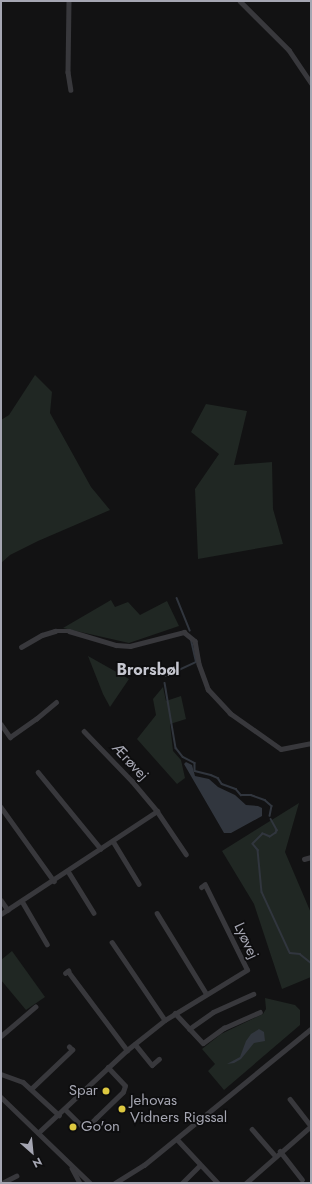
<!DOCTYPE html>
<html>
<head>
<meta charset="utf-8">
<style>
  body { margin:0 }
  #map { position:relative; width:312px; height:1184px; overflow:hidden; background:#121213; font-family:Jost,sans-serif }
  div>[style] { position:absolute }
  .green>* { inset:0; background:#202723 }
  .water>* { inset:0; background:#31363e }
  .stream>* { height:1.5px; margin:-0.75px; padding:0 0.75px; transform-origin:0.75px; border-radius:0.75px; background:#31363e }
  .minor>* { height:4.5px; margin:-2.25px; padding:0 2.25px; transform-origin:2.25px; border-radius:2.25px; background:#38383c }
  .dots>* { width:11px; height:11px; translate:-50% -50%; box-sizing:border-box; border:2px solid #0d0d0e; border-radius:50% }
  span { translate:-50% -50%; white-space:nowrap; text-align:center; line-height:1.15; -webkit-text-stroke:3.5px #0d0d0e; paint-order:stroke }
  .street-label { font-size:15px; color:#a5a6b2 }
  .poi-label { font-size:15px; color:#a5a6b2 }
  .right { translate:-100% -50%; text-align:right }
  .left { translate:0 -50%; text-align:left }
  .neighbourhood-label { font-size:16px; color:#c5c6cf; font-weight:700 }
  .frame { position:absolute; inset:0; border:2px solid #a5a6b2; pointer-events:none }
  .north { position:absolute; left:12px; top:1132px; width:40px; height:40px; -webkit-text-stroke:3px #0d0d0e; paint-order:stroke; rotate:153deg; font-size:11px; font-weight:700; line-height:16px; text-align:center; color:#a5a6b2 }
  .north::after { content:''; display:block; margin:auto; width:14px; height:18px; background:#a5a6b2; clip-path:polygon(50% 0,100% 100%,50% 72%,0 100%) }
</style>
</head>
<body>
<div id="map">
  <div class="green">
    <div style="clip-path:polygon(35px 375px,52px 392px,50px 413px,91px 487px,110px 510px,38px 541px,10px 555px,1px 563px,1px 420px,9px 415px)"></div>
    <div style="clip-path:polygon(206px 404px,247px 411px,234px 465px,272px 462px,273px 509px,283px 544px,198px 559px,195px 489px,219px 454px,191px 432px)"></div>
    <div style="clip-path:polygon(111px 600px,115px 607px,128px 602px,140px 615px,167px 601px,179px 626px,129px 643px,63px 628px)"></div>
    <div style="clip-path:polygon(88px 656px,129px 679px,110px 707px,103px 694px)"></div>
    <div style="clip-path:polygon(163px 687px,166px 701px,181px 696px,186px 719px,170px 724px,173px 751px,181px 760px,185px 778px,177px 784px,137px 739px,156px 715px,153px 699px)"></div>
    <div style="clip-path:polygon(299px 803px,285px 852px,311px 913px,311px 977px,282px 989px,254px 904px,222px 851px)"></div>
    <div style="clip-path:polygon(12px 951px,45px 997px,26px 1010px,1px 980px,1px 960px)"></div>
    <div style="clip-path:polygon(265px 998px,295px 1005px,300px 1010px,300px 1025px,224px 1090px,208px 1071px,215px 1064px,202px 1049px,221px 1034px,263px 1014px,266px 1009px)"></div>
  </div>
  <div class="water">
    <div style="clip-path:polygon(186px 762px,192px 765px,195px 776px,209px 779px,218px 787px,235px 795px,246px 805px,258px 806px,262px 808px,262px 816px,231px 833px,224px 833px,184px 764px)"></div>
    <div style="clip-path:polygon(259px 1029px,264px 1032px,265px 1041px,254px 1043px,241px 1059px,234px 1063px,227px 1064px,240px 1057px,246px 1041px,251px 1034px)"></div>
  </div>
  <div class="stream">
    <div style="left:177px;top:598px;width:35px;rotate:68deg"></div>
    <div style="left:166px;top:676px;width:33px;rotate:-25deg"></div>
    <div style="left:196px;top:662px;width:22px;rotate:-103deg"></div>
    <div style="left:165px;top:683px;width:66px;rotate:80.4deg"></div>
    <div style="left:176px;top:748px;width:11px;rotate:52deg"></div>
    <div style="left:183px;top:757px;width:13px;rotate:27deg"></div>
    <div style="left:195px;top:763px;width:8px;rotate:90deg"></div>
    <div style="left:195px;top:771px;width:16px;rotate:14deg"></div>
    <div style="left:211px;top:775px;width:8px;rotate:23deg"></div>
    <div style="left:218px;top:778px;width:7px;rotate:56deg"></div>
    <div style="left:222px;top:784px;width:15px;rotate:20deg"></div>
    <div style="left:236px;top:789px;width:8px;rotate:50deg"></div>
    <div style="left:241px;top:795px;width:10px"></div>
    <div style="left:251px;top:795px;width:15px;rotate:20deg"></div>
    <div style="left:265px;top:800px;width:9px;rotate:41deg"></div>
    <div style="left:272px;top:806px;width:10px;rotate:101deg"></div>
    <div style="left:271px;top:819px;width:13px;rotate:61deg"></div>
    <div style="left:277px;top:830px;width:3px;rotate:108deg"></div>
    <div style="left:276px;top:833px;width:7px;rotate:146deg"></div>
    <div style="left:270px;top:837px;width:8px;rotate:-157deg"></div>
    <div style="left:263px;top:834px;width:14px;rotate:135deg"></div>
    <div style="left:253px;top:844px;width:8px;rotate:50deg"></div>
    <div style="left:258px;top:850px;width:42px;rotate:84.6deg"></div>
    <div style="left:262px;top:892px;width:67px;rotate:65.3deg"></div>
    <div style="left:290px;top:953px;width:10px;rotate:6deg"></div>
    <div style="left:300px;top:954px;width:14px;rotate:39deg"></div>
  </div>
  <div class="minor">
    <div style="left:69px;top:1px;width:71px;rotate:90.8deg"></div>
    <div style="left:68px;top:72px;width:18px;rotate:81deg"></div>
    <div style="left:240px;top:1px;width:69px;rotate:45deg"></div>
    <div style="left:289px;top:50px;width:40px;rotate:56deg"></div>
    <div style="left:21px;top:647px;width:24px;rotate:-30deg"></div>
    <div style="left:42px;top:635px;width:14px;rotate:-17deg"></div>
    <div style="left:55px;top:631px;width:14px"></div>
    <div style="left:69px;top:631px;width:49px;rotate:16.6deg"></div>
    <div style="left:116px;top:645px;width:14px;rotate:4deg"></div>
    <div style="left:130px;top:646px;width:56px;rotate:-14.5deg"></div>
    <div style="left:184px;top:632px;width:14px;rotate:39deg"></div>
    <div style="left:195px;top:641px;width:23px;rotate:80deg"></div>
    <div style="left:199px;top:664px;width:27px;rotate:70deg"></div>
    <div style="left:208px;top:689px;width:33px;rotate:47deg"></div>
    <div style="left:230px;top:713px;width:62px;rotate:35.2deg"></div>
    <div style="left:281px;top:749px;width:31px;rotate:-11deg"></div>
    <div style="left:1px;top:724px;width:16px;rotate:55deg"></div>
    <div style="left:10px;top:737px;width:32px;rotate:-35deg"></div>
    <div style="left:36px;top:719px;width:26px;rotate:-40deg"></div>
    <div style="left:84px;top:731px;width:69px;rotate:46.2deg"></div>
    <div style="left:132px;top:781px;width:39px;rotate:50deg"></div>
    <div style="left:157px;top:811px;width:52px;rotate:56deg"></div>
    <div style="left:38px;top:772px;width:99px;rotate:50.7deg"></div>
    <div style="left:1px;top:807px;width:91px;rotate:54.4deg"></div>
    <div style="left:113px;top:841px;width:50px;rotate:58.8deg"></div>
    <div style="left:304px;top:859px;width:7px;rotate:-16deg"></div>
    <div style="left:68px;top:871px;width:49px;rotate:58.2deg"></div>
    <div style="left:1px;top:900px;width:12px;rotate:55deg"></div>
    <div style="left:22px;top:901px;width:50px;rotate:59.8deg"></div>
    <div style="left:157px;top:913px;width:94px;rotate:58.5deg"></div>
    <div style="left:1px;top:914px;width:187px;rotate:-33.4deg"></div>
    <div style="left:112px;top:942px;width:94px;rotate:55.8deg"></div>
    <div style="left:65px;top:973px;width:4px;rotate:-34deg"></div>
    <div style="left:68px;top:971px;width:99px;rotate:53.2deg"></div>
    <div style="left:175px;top:1013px;width:41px;rotate:47deg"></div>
    <div style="left:203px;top:1043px;width:26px;rotate:-36deg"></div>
    <div style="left:224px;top:1028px;width:39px;rotate:-24deg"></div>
    <div style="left:189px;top:1029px;width:29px;rotate:-35deg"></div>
    <div style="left:213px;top:1012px;width:44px;rotate:-24.2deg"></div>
    <div style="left:1px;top:1036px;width:45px;rotate:-40.5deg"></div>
    <div style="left:135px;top:1044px;width:27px;rotate:51deg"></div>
    <div style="left:152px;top:1065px;width:9px;rotate:-41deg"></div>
    <div style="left:1px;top:1074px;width:23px;rotate:20deg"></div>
    <div style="left:23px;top:1082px;width:49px;rotate:42.5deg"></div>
    <div style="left:31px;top:1089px;width:57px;rotate:-43.6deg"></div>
    <div style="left:72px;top:1050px;width:4px;rotate:-135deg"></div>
    <div style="left:1px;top:1097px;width:124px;rotate:44deg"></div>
    <div style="left:290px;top:1099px;width:34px;rotate:52deg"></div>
    <div style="left:65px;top:1109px;width:28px;rotate:45deg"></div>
    <div style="left:85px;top:1129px;width:16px;rotate:-45deg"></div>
    <div style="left:96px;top:1118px;width:37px;rotate:-44deg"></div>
    <div style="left:123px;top:1092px;width:6px;rotate:-72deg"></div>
    <div style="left:125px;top:1086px;width:25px;rotate:-133deg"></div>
    <div style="left:252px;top:1129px;width:35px;rotate:49deg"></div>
    <div style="left:38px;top:1133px;width:122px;rotate:-43deg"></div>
    <div style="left:127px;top:1050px;width:48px;rotate:-38.3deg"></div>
    <div style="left:165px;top:1020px;width:96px;rotate:-31.4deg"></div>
    <div style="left:247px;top:970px;width:95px;rotate:-116.3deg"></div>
    <div style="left:205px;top:885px;width:4px;rotate:146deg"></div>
    <div style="left:177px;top:1139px;width:60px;rotate:47deg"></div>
    <div style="left:280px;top:1151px;width:36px;rotate:52deg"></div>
    <div style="left:72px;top:1168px;width:17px;rotate:62deg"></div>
    <div style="left:2px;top:1183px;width:16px;rotate:-27deg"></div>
    <div style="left:115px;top:1183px;width:34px;rotate:-32deg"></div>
    <div style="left:144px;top:1165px;width:215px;rotate:-39.2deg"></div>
    <div style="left:182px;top:1183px;width:25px;rotate:-45deg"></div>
    <div style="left:246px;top:1183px;width:86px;rotate:-41.2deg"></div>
  </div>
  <div class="dots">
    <div style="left:106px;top:1091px;background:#ddc840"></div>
    <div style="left:122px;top:1109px;background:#ddc840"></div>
    <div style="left:73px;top:1127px;background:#ddc840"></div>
  </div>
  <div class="street-label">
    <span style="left:130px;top:762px;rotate:47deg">Ærøvej</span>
    <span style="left:246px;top:941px;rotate:65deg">Lyøvej</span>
  </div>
  <div class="poi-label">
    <span class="right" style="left:98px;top:1091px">Spar</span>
    <span class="left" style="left:130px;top:1109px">Jehovas<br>Vidners Rigssal</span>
    <span class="left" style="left:81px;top:1127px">Go'on</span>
  </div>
  <div class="neighbourhood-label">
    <span style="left:148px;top:670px">Brorsbøl</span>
  </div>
  <div class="frame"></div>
  <div class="north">N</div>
</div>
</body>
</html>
